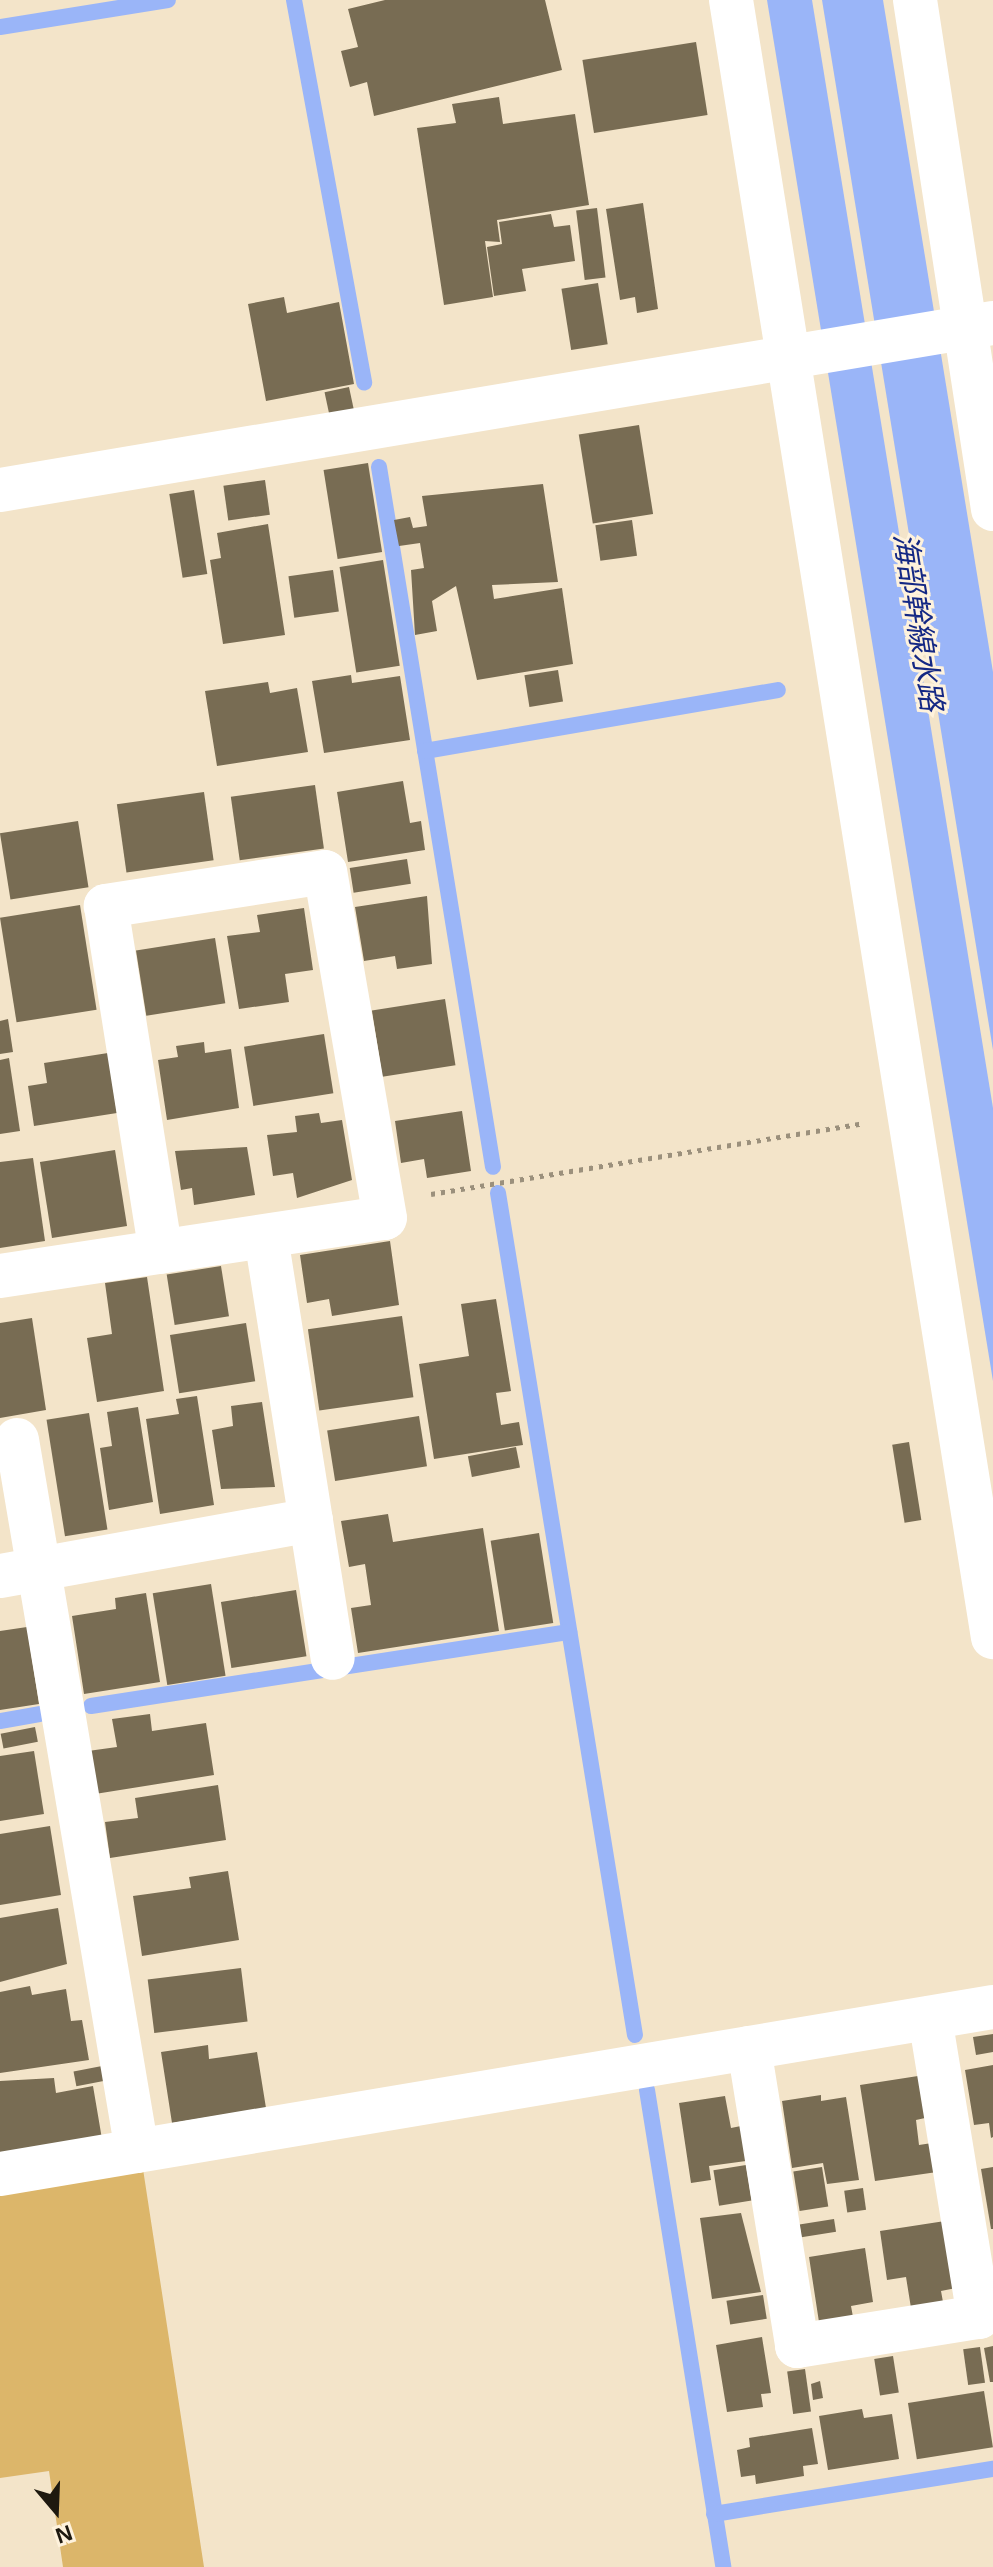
<!DOCTYPE html>
<html>
<head>
<meta charset="utf-8">
<style>
  body { margin:0 }
  #map { position:relative; width:993px; height:2567px; overflow:hidden; background:#f3e4c9; font-family:Helvetica,"Noto Sans JP",sans-serif }
  div>[style] { position:absolute }
  .green>* { inset:0; background:#dcb66a }
  .water>* { inset:0; background:#9ab5f8 }
  .stream>* { height:16px; margin:-8px; padding:0 8px; transform-origin:8px; border-radius:8px; background:#9ab5f8 }
  .building>* { inset:0; background:#786c53; transform-origin:0 0 }
  .path>* { height:5px; margin-top:-2.5px; transform-origin:0; background:repeating-linear-gradient(90deg,#9b907c 0 4px,transparent 0 10px) }
  .minor>* { height:44px; margin:-22px; padding:0 22px; transform-origin:22px; border-radius:22px; background:#fff }
  span { translate:-50% -50%; white-space:nowrap; text-align:center; line-height:1.15; -webkit-text-stroke:6px #fef2dc; paint-order:stroke }
  .water-label { font-size:30px; color:#142884; font-style:italic }
  .north { position:absolute; left:16px; top:2471px; width:80px; height:80px; -webkit-text-stroke:6px #fef2dc; paint-order:stroke; rotate:161deg; font-size:22px; font-weight:700; line-height:32px; text-align:center; color:#1e190f }
  .north::after { content:''; display:block; margin:auto; width:28px; height:36px; background:#1e190f; clip-path:polygon(50% 0,100% 100%,50% 72%,0 100%) }
</style>
</head>
<body>
<div id="map">
  <div class="green">
    <div style="clip-path:polygon(143px 2169px,204px 2567px,63px 2567px,49px 2471px,0 2478px,0 2194px)"></div>
  </div>
  <div class="water">
    <div style="clip-path:polygon(767px 0,812px 0,993px 1108px,993px 1381px)"></div>
    <div style="clip-path:polygon(822px 0,883px 0,993px 672px,993px 1050px)"></div>
  </div>
  <div class="stream">
    <div style="left:294px;top:0;width:389px;rotate:79.6deg"></div>
    <div style="left:0;top:27px;width:170px;rotate:-9.1deg"></div>
    <div style="left:379px;top:467px;width:709px;rotate:80.75deg"></div>
    <div style="left:425px;top:751px;width:358px;rotate:-9.8deg"></div>
    <div style="left:498px;top:1193px;width:853px;rotate:80.76deg"></div>
    <div style="left:91px;top:1706px;width:484px;rotate:-8.8deg"></div>
    <div style="left:0;top:1721px;width:40px;rotate:-10deg"></div>
    <div style="left:647px;top:2090px;width:483px;rotate:80.9deg"></div>
    <div style="left:714px;top:2514px;width:283px;rotate:-9.2deg"></div>
  </div>
  <div class="building">
    <div style="clip-path:polygon(385px 0,545px 0,562px 70px,374px 116px,367px 82px,350px 87px,341px 51px,358px 47px,348px 9px)"></div>
    <div style="left:696px;top:42px;width:74px;height:115px;rotate:81deg"></div>
    <div style="clip-path:polygon(499px 97px,503px 124px,575px 114px,589px 205px,497px 220px,500px 242px,485px 241px,493px 297px,444px 305px,417px 128px,456px 123px,452px 104px)"></div>
    <div style="clip-path:polygon(643px 203px,658px 309px,637px 313px,635px 297px,620px 300px,606px 209px)"></div>
    <div style="left:597px;top:208px;width:70px;height:21px;rotate:83deg"></div>
    <div style="clip-path:polygon(551px 214px,554px 227px,570px 225px,575px 261px,522px 269px,526px 291px,494px 296px,487px 247px,502px 244px,499px 222px)"></div>
    <div style="left:598px;top:283px;width:62px;height:37px;rotate:81deg"></div>
    <div style="clip-path:polygon(284px 297px,287px 313px,339px 302px,354px 384px,266px 401px,248px 304px)"></div>
    <div style="left:349px;top:387px;width:29px;height:25px;rotate:78deg"></div>
    <div style="left:639px;top:425px;width:90px;height:61px;rotate:81deg"></div>
    <div style="left:368px;top:463px;width:90px;height:45px;rotate:81deg"></div>
    <div style="left:265px;top:480px;width:35px;height:42px;rotate:82deg"></div>
    <div style="clip-path:polygon(543px 484px,558px 582px,492px 585px,494px 599px,562px 588px,573px 664px,477px 680px,456px 586px,432px 601px,437px 631px,415px 635px,411px 570px,424px 568px,420px 543px,399px 546px,394px 520px,410px 517px,413px 528px,427px 526px,422px 496px)"></div>
    <div style="left:194px;top:490px;width:85px;height:25px;rotate:81deg"></div>
    <div style="left:632px;top:520px;width:36px;height:37px;rotate:82deg"></div>
    <div style="clip-path:polygon(268px 524px,285px 635px,223px 644px,210px 560px,221px 558px,217px 533px)"></div>
    <div style="left:383px;top:560px;width:107px;height:44px;rotate:81deg"></div>
    <div style="left:333px;top:570px;width:42px;height:45px;rotate:82deg"></div>
    <div style="left:558px;top:670px;width:32px;height:34px;rotate:81deg"></div>
    <div style="clip-path:polygon(351px 675px,352px 683px,400px 676px,410px 740px,324px 753px,312px 681px)"></div>
    <div style="clip-path:polygon(268px 682px,270px 693px,297px 688px,308px 752px,217px 766px,205px 691px)"></div>
    <div style="clip-path:polygon(403px 781px,410px 823px,421px 821px,425px 850px,348px 862px,337px 792px)"></div>
    <div style="left:315px;top:785px;width:64px;height:85px;rotate:82deg"></div>
    <div style="left:204px;top:792px;width:69px;height:88px;rotate:82deg"></div>
    <div style="left:78px;top:821px;width:67px;height:79px;rotate:81deg"></div>
    <div style="left:407px;top:859px;width:25px;height:58px;rotate:81deg"></div>
    <div style="clip-path:polygon(427px 896px,432px 964px,397px 969px,395px 956px,364px 961px,355px 907px)"></div>
    <div style="left:80px;top:905px;width:106px;height:81px;rotate:81deg"></div>
    <div style="clip-path:polygon(304px 908px,313px 970px,285px 974px,289px 1002px,239px 1009px,227px 936px,260px 932px,257px 915px)"></div>
    <div style="left:215px;top:938px;width:66px;height:80px;rotate:81deg"></div>
    <div style="left:445px;top:999px;width:67px;height:74px;rotate:81deg"></div>
    <div style="clip-path:polygon(8px 1019px,13px 1052px,0 1054px,0 1021px)"></div>
    <div style="left:324px;top:1034px;width:60px;height:81px;rotate:81deg"></div>
    <div style="clip-path:polygon(204px 1042px,205px 1053px,231px 1049px,239px 1108px,167px 1120px,158px 1060px,178px 1057px,176px 1046px)"></div>
    <div style="clip-path:polygon(108px 1053px,117px 1113px,34px 1126px,28px 1086px,47px 1083px,44px 1063px)"></div>
    <div style="clip-path:polygon(9px 1058px,20px 1131px,0 1134px,0 1060px)"></div>
    <div style="clip-path:polygon(462px 1111px,471px 1171px,427px 1178px,424px 1159px,401px 1163px,395px 1121px)"></div>
    <div style="clip-path:polygon(319px 1113px,321px 1123px,342px 1120px,352px 1180px,297px 1198px,293px 1173px,273px 1176px,267px 1135px,297px 1132px,295px 1116px)"></div>
    <div style="clip-path:polygon(247px 1147px,255px 1195px,194px 1205px,192px 1188px,181px 1190px,175px 1151px)"></div>
    <div style="left:115px;top:1150px;width:77px;height:76px;rotate:81deg"></div>
    <div style="clip-path:polygon(33px 1158px,45px 1241px,0 1248px,0 1162px)"></div>
    <div style="clip-path:polygon(390px 1241px,399px 1305px,332px 1316px,329px 1299px,307px 1303px,300px 1255px)"></div>
    <div style="left:221px;top:1266px;width:51px;height:55px;rotate:81deg"></div>
    <div style="clip-path:polygon(147px 1277px,164px 1391px,97px 1402px,87px 1338px,112px 1334px,105px 1283px)"></div>
    <div style="clip-path:polygon(496px 1299px,511px 1391px,496px 1393px,501px 1425px,519px 1422px,523px 1445px,434px 1459px,419px 1364px,469px 1356px,461px 1304px)"></div>
    <div style="left:402px;top:1316px;width:82px;height:95px;rotate:82deg"></div>
    <div style="clip-path:polygon(32px 1318px,46px 1410px,0 1418px,0 1323px)"></div>
    <div style="left:246px;top:1323px;width:59px;height:77px;rotate:81deg"></div>
    <div style="clip-path:polygon(197px 1396px,214px 1505px,160px 1514px,146px 1419px,179px 1414px,176px 1399px)"></div>
    <div style="clip-path:polygon(262px 1402px,275px 1487px,221px 1489px,212px 1430px,233px 1426px,231px 1406px)"></div>
    <div style="clip-path:polygon(138px 1407px,153px 1502px,109px 1510px,100px 1448px,112px 1446px,107px 1412px)"></div>
    <div style="left:89px;top:1413px;width:118px;height:43px;rotate:81deg"></div>
    <div style="left:419px;top:1416px;width:51px;height:93px;rotate:81deg"></div>
    <div style="left:909px;top:1442px;width:79px;height:17px;rotate:81deg"></div>
    <div style="left:516px;top:1447px;width:21px;height:49px;rotate:79deg"></div>
    <div style="clip-path:polygon(388px 1514px,393px 1542px,483px 1528px,499px 1631px,358px 1653px,351px 1608px,371px 1605px,365px 1564px,349px 1567px,341px 1521px)"></div>
    <div style="left:539px;top:1533px;width:91px;height:49px;rotate:81deg"></div>
    <div style="left:211px;top:1584px;width:93px;height:59px;rotate:81deg"></div>
    <div style="left:296px;top:1590px;width:67px;height:76px;rotate:81deg"></div>
    <div style="clip-path:polygon(146px 1593px,160px 1682px,84px 1694px,72px 1616px,116px 1609px,115px 1598px)"></div>
    <div style="clip-path:polygon(27px 1627px,39px 1704px,0 1710px,0 1631px)"></div>
    <div style="clip-path:polygon(150px 1714px,152px 1731px,206px 1723px,214px 1775px,95px 1794px,88px 1751px,117px 1747px,112px 1719px)"></div>
    <div style="left:35px;top:1727px;width:15px;height:35px;rotate:79deg"></div>
    <div style="clip-path:polygon(34px 1751px,44px 1814px,0 1821px,0 1756px)"></div>
    <div style="clip-path:polygon(218px 1785px,226px 1840px,110px 1858px,105px 1822px,138px 1818px,135px 1798px)"></div>
    <div style="clip-path:polygon(50px 1826px,61px 1895px,0 1905px,0 1834px)"></div>
    <div style="clip-path:polygon(228px 1871px,239px 1940px,142px 1956px,133px 1896px,191px 1888px,189px 1877px)"></div>
    <div style="clip-path:polygon(58px 1908px,67px 1964px,0 1982px,0 1918px)"></div>
    <div style="left:241px;top:1968px;width:54px;height:94px;rotate:83deg"></div>
    <div style="clip-path:polygon(30px 1986px,32px 1995px,66px 1989px,71px 2021px,82px 2020px,89px 2060px,0 2073px,0 1992px)"></div>
    <div style="clip-path:polygon(993px 2034px,993px 2052px,976px 2055px,973px 2037px)"></div>
    <div style="clip-path:polygon(208px 2045px,209px 2059px,257px 2052px,266px 2108px,172px 2123px,161px 2052px)"></div>
    <div style="clip-path:polygon(993px 2065px,993px 2137px,991px 2138px,989px 2123px,974px 2125px,965px 2070px)"></div>
    <div style="left:102px;top:2066px;width:15px;height:29px;rotate:79deg"></div>
    <div style="clip-path:polygon(918px 2076px,925px 2118px,916px 2120px,919px 2145px,932px 2143px,937px 2172px,875px 2181px,860px 2085px)"></div>
    <div style="clip-path:polygon(54px 2078px,56px 2093px,93px 2086px,102px 2139px,0 2155px,0 2081px)"></div>
    <div style="clip-path:polygon(821px 2095px,821px 2101px,846px 2097px,859px 2180px,827px 2184px,823px 2163px,792px 2168px,782px 2101px)"></div>
    <div style="clip-path:polygon(725px 2096px,731px 2128px,741px 2126px,746px 2161px,709px 2166px,711px 2180px,691px 2183px,679px 2103px)"></div>
    <div style="left:746px;top:2165px;width:36px;height:33px;rotate:81deg"></div>
    <div style="left:822px;top:2167px;width:40px;height:29px;rotate:81deg"></div>
    <div style="clip-path:polygon(993px 2167px,993px 2229px,991px 2229px,981px 2169px)"></div>
    <div style="left:863px;top:2188px;width:22px;height:19px;rotate:82deg"></div>
    <div style="clip-path:polygon(741px 2213px,761px 2292px,712px 2299px,700px 2218px)"></div>
    <div style="left:834px;top:2219px;width:13px;height:35px;rotate:81deg"></div>
    <div style="clip-path:polygon(945px 2221px,956px 2288px,941px 2291px,943px 2302px,911px 2308px,906px 2277px,887px 2280px,880px 2231px)"></div>
    <div style="clip-path:polygon(865px 2248px,873px 2302px,851px 2306px,853px 2317px,819px 2322px,809px 2257px)"></div>
    <div style="left:763px;top:2295px;width:24px;height:37px;rotate:81deg"></div>
    <div style="clip-path:polygon(762px 2337px,771px 2393px,761px 2394px,763px 2407px,727px 2412px,716px 2345px)"></div>
    <div style="clip-path:polygon(993px 2346px,993px 2382px,990px 2382px,984px 2348px)"></div>
    <div style="left:980px;top:2347px;width:36px;height:17px;rotate:82deg"></div>
    <div style="left:893px;top:2356px;width:37px;height:19px;rotate:81deg"></div>
    <div style="left:805px;top:2369px;width:43px;height:18px;rotate:82deg"></div>
    <div style="clip-path:polygon(820px 2381px,823px 2398px,813px 2400px,811px 2384px)"></div>
    <div style="left:984px;top:2391px;width:57px;height:77px;rotate:81deg"></div>
    <div style="clip-path:polygon(862px 2409px,864px 2418px,892px 2414px,899px 2459px,828px 2470px,819px 2416px)"></div>
    <div style="clip-path:polygon(812px 2428px,818px 2464px,803px 2466px,804px 2476px,756px 2484px,755px 2475px,741px 2477px,737px 2450px,750px 2447px,749px 2438px)"></div>
  </div>
  <div class="path">
    <div style="left:431px;top:1194px;width:438px;rotate:-9.3deg"></div>
  </div>
  <div class="minor">
    <div style="left:731px;top:0;width:1658px;rotate:80.91deg"></div>
    <div style="left:915px;top:0;width:515px;rotate:81.29deg"></div>
    <div style="left:0;top:490px;width:1007px;rotate:-9.55deg"></div>
    <div style="left:266px;top:1237px;width:426px;rotate:81deg"></div>
    <div style="left:0;top:1276px;width:389px;rotate:-8.6deg"></div>
    <div style="left:385px;top:1218px;width:351px;rotate:-99.8deg"></div>
    <div style="left:325px;top:872px;width:222px;rotate:171.2deg"></div>
    <div style="left:106px;top:906px;width:350px;rotate:81deg"></div>
    <div style="left:17px;top:1440px;width:721px;rotate:80.42deg"></div>
    <div style="left:0;top:1576px;width:316px;rotate:-10.2deg"></div>
    <div style="left:749px;top:2048px;width:302px;rotate:80.8deg"></div>
    <div style="left:797px;top:2346px;width:184px;rotate:-9.1deg"></div>
    <div style="left:979px;top:2317px;width:303px;rotate:-99.3deg"></div>
    <div style="left:0;top:2174px;width:1007px;rotate:-9.55deg"></div>
  </div>
  <div class="water-label">
    <span style="left:918px;top:622px;rotate:81deg">海部幹線水路</span>
  </div>
  <div class="north">N</div>
</div>
</body>
</html>
